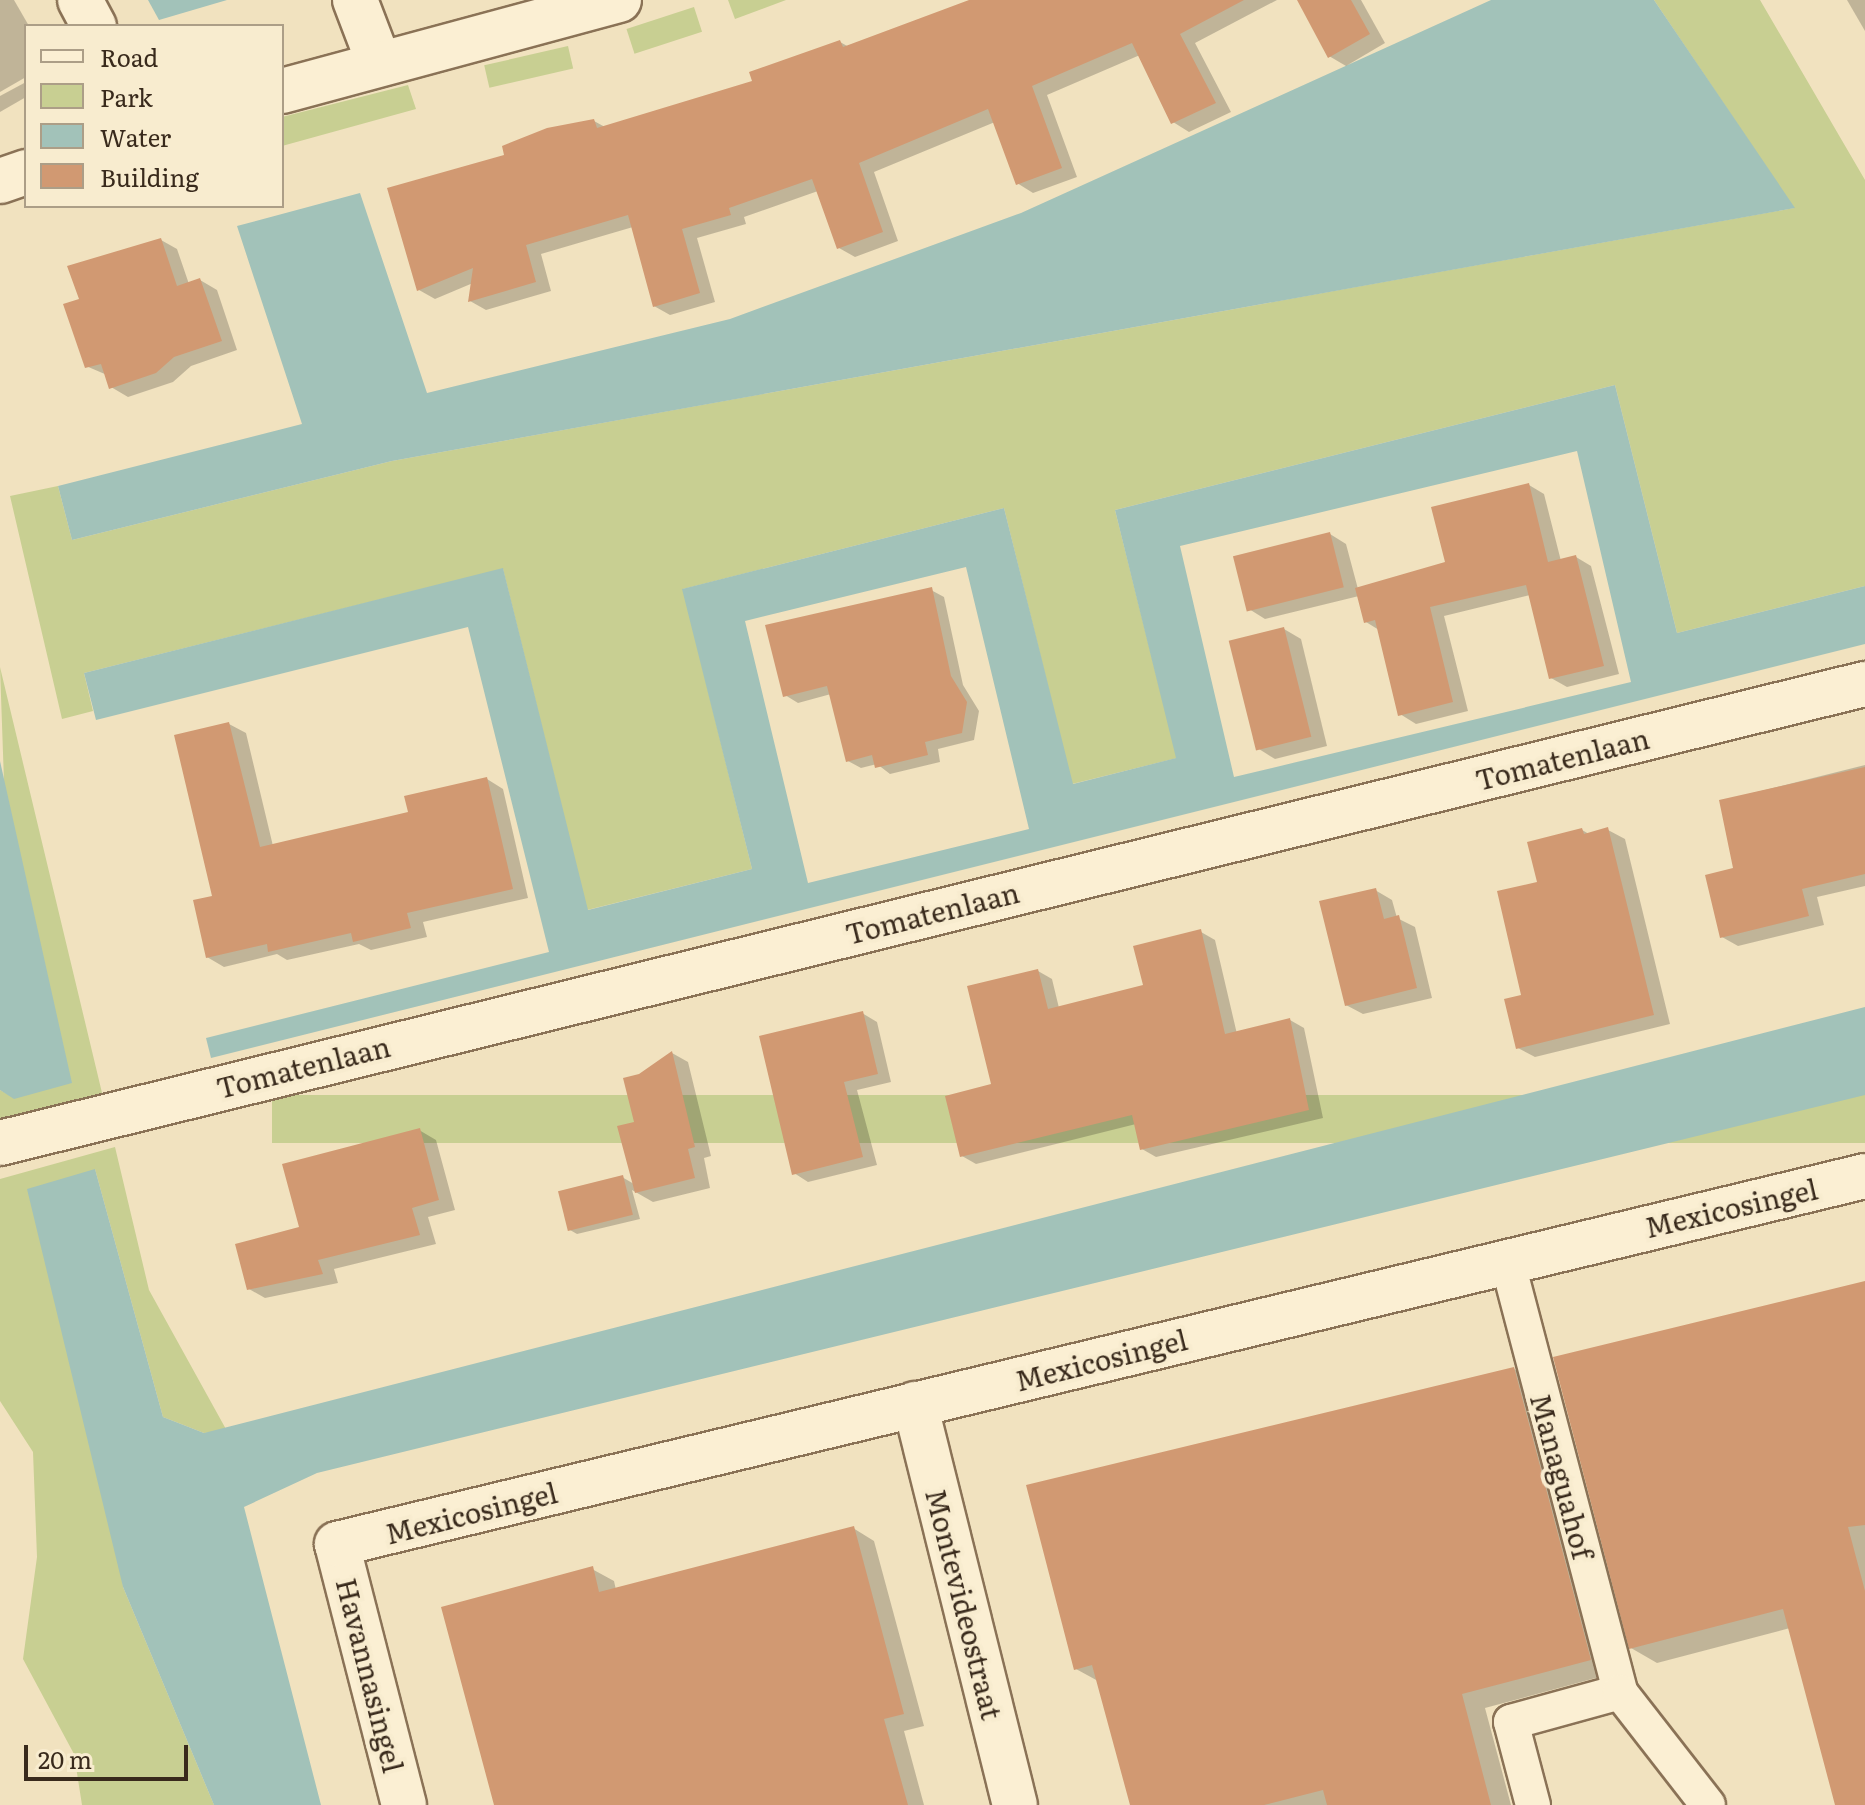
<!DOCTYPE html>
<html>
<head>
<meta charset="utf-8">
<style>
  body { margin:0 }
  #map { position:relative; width:1865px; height:1805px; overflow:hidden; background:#f1e2bf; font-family:Literata,serif }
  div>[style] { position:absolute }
  .green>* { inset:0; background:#c8cf92; transform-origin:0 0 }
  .water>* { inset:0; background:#a2c2b9 }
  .shadow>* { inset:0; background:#0003 }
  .building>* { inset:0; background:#d19972; transform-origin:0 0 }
  .roads { filter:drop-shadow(2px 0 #8a7256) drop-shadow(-2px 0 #8a7256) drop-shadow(0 2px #8a7256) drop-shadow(0 -2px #8a7256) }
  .pedestrian>* { height:34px; margin:-17px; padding:0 17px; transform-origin:17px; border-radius:17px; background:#fbefd3 }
  .minor>* { height:44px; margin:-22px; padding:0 22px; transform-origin:22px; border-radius:22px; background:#fbefd3 }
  span { translate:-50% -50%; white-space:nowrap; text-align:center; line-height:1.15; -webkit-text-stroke:8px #f8eccf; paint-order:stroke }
  .street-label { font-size:28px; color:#392a1c }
  .legend { position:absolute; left:24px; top:24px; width:260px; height:184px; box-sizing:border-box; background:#f8eccf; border:2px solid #ac9e87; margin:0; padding:10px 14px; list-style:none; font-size:24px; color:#392a1c }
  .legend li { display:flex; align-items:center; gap:16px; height:40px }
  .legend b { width:40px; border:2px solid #ac9e87 }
  .scale { position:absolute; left:24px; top:1745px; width:164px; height:36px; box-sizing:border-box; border:4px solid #392a1c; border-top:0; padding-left:10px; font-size:24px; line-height:28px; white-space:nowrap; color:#392a1c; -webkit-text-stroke:6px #f8eccf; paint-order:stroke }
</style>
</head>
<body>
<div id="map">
  <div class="green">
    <div style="clip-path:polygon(728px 0,786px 0,735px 19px)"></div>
    <div style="clip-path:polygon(1654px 0,1760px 0,1865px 180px,1865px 586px,1677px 633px,1615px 385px,1115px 510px,1177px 758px,1072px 784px,1004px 508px,683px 589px,752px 869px,587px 910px,503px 569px,84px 673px,93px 711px,62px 719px,10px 496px,58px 486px,72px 540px,392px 461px,1794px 208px)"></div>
    <div style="left:694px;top:7px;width:26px;height:71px;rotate:72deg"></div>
    <div style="left:568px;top:46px;width:23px;height:86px;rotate:77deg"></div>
    <div style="clip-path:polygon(408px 85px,416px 109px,282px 146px,282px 117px)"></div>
    <div style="clip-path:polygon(0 667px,103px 1097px,0 1124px,0 1090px,15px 1098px)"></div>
    <div style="left:1865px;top:1095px;width:48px;height:1593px;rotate:90deg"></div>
    <div style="clip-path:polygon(115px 1147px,149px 1290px,227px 1431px,204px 1433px,163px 1417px,95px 1169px,123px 1587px,214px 1805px,82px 1805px,74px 1754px,23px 1659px,37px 1557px,33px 1452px,0 1401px,0 1179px)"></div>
  </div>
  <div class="water">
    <div style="clip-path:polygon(148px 0,227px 0,159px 20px)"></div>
    <div style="clip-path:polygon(1491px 0,1654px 0,1795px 208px,392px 461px,72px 540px,58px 486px,302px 424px,237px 226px,360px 193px,427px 393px,730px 319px,1021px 213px)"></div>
    <div style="clip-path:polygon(evenodd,1615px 385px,1677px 633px,1865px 586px,1865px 644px,211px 1058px,206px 1038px,549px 952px,468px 627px,96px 720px,84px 673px,503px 568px,588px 910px,752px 869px,682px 589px,1004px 508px,1073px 784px,1176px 758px,1115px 510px,1615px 385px,1577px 451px,1631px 682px,1234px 777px,1180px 546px,1577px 451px,1615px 385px,966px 567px,1029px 829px,808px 883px,745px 621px,966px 567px)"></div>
    <div style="clip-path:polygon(0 761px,72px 1083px,14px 1099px,0 1090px)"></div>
    <div style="clip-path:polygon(1865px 1007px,1865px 1095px,317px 1473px,244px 1507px,321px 1805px,214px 1805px,123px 1587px,27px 1189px,95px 1169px,163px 1417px,204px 1433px)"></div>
  </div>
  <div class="shadow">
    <div style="clip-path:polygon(0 0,14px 0,29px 26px,26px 77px,0 92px)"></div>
    <div style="clip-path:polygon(974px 0,1277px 0,1195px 43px,1231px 112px,1189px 132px,1173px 122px,1140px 55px,1047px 95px,1077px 177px,1033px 193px,1017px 183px,995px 122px,874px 172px,898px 241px,855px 257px,839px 248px,818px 191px,744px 217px,746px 224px,697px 238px,715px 302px,670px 315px,654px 306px,633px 227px,541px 254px,551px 291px,486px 310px,470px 301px,473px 283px,435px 299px,419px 290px,507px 156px,594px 121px,605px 127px,754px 83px,840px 42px,849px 47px)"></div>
    <div style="clip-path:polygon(1299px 0,1361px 0,1385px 43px,1346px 66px,1329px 56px)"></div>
    <div style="clip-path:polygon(1847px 0,1865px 0,1865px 31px)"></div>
    <div style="clip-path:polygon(26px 82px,26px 97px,0 112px,0 96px)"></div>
    <div style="clip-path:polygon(161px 240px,177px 249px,189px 284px,200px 280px,217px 290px,237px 350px,191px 366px,173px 382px,128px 397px,111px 387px,107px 375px,86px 366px,81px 300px)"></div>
    <div style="clip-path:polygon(1529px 485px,1544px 494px,1561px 561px,1576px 557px,1591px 566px,1619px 674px,1567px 687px,1551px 678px,1530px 595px,1444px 616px,1468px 711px,1416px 724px,1400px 714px,1379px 630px,1366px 622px,1359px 596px,1265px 619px,1249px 609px,1330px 534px,1346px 544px,1358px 589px,1447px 564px)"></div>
    <div style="clip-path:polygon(931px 590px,944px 597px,963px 685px,979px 711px,974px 740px,938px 749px,940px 762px,890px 774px,877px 764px,861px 768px,848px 761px,831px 694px,798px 703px,785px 695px)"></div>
    <div style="clip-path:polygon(1284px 629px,1301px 639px,1327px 746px,1275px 759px,1259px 749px)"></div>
    <div style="clip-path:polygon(229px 724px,246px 733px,273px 846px,411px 813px,487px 779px,503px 789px,528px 898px,423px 922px,427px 937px,371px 950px,359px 944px,287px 960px,277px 954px,224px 967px,207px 957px)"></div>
    <div style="clip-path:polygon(1865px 765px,1865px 886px,1817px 897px,1824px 925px,1738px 946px,1722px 937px,1735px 869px,1721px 801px)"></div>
    <div style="clip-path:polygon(1582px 830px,1589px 834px,1608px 830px,1625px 839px,1670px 1024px,1535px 1057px,1518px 1048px,1539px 883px)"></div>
    <div style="clip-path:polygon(1375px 890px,1392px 900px,1397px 918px,1415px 927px,1432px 998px,1363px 1014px,1346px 1005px)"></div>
    <div style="clip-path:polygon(1201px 932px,1215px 940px,1237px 1034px,1290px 1020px,1304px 1028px,1323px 1118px,1156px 1157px,1142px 1149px,1136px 1124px,976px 1164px,962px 1156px,1038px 971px,1052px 979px,1059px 1008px,1145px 986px)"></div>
    <div style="clip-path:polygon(862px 1013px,877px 1022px,891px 1082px,857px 1090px,877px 1165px,808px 1182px,794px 1173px)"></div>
    <div style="clip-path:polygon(672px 1053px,688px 1062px,711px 1156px,704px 1158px,710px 1188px,653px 1202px,632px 1190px,640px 1219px,577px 1234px,570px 1230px,622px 1177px,634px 1184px,640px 1075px)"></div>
    <div style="clip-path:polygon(419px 1130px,436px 1140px,455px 1210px,428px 1217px,436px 1244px,334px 1269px,338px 1283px,265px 1298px,249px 1289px,302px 1229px)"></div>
    <div style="clip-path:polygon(1865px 1283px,1865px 1805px,1837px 1805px,1790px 1628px,1657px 1663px,1631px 1648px)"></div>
    <div style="clip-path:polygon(1514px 1369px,1538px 1383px,1614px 1673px,1485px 1708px,1511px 1805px,1131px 1805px,1098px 1681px,1076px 1669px)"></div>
    <div style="clip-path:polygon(853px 1528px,874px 1541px,924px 1726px,904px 1731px,924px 1805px,496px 1805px,592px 1569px,614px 1581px,616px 1590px)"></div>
  </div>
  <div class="building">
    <div style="clip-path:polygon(969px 0,1244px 0,1180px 34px,1216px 103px,1171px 124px,1132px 43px,1032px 86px,1062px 168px,1016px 185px,988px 109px,859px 163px,883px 232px,837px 249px,812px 179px,729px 208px,731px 215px,682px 229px,700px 293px,677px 300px,653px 307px,628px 215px,526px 245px,536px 282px,468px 302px,473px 268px,417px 291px,387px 188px,504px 155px,502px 146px,547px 128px,594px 119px,597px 128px,752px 81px,749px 72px,840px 40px,843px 47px)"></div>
    <div style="clip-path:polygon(1297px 0,1351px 0,1370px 34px,1328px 58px)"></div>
    <div style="clip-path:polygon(161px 238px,177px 286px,200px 278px,222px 341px,174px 357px,156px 373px,109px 389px,101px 364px,85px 368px,63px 304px,79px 299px,67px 266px)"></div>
    <div style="clip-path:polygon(1529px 483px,1548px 562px,1576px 555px,1604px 666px,1549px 679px,1526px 585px,1430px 607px,1453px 702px,1398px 716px,1375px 620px,1364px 623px,1355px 588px,1445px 562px,1431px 507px)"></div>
    <div style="left:1330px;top:532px;width:57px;height:100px;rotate:76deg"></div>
    <div style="clip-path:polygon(932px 587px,951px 676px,967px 702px,962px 733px,925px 742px,928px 755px,875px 768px,872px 755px,846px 762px,827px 686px,783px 697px,765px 625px)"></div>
    <div style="left:1284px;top:627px;width:113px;height:57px;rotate:76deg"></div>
    <div style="clip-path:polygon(229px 722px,260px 847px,408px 812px,404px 796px,487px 777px,513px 889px,407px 913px,411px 928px,353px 942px,351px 933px,268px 952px,267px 944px,206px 958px,193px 900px,212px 896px,174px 735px)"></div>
    <div style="clip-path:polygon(1865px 767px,1865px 874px,1802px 889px,1809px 916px,1720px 938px,1705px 875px,1733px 868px,1719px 800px)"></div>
    <div style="clip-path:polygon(1608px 827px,1654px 1015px,1516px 1049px,1504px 999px,1521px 995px,1497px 891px,1537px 882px,1527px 842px,1582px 828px,1584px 834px)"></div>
    <div style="clip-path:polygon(1376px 888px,1384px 919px,1399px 915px,1417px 988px,1345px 1006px,1319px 901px)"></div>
    <div style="clip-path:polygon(1201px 929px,1225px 1034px,1290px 1018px,1309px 1110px,1140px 1150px,1132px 1115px,960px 1157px,945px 1096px,991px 1084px,967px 986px,1038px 969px,1048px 1009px,1143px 985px,1133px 946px)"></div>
    <div style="clip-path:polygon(863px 1011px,878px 1074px,844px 1082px,863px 1157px,792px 1175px,759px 1036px)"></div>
    <div style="clip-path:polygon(672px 1051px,695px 1147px,688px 1149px,695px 1178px,635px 1193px,617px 1126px,634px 1122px,623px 1078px,639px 1074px)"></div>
    <div style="clip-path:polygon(420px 1128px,439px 1200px,412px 1208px,420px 1235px,318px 1260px,323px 1274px,247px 1290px,235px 1244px,299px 1227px,282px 1164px)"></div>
    <div style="left:623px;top:1175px;width:41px;height:67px;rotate:76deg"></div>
    <div style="clip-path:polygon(1865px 1281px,1865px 1525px,1848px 1527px,1865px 1591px,1865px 1805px,1835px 1805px,1783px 1609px,1629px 1649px,1553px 1357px)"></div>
    <div style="clip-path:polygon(1514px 1367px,1591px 1660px,1462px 1694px,1491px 1805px,1327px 1805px,1323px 1790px,1264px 1805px,1130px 1805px,1092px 1665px,1074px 1670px,1026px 1485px)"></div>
    <div style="clip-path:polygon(854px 1526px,904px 1714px,884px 1719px,908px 1805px,494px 1805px,441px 1607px,593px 1566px,599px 1592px)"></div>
  </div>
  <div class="roads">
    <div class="pedestrian">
      <div style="left:1507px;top:1260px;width:447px;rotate:75.3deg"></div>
      <div style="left:1533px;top:1805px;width:86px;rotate:-104.8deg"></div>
      <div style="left:1511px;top:1722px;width:113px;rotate:-15.4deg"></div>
      <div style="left:1620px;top:1692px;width:143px;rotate:52.1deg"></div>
    </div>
    <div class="minor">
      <div style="left:80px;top:0;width:30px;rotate:62deg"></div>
      <div style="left:355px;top:0;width:67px;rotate:69.1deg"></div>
      <div style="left:282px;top:91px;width:349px;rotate:-15.1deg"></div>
      <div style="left:0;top:181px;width:28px;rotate:-19deg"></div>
      <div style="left:0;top:1143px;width:1921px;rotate:-13.83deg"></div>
      <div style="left:915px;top:1404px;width:413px;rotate:76deg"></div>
      <div style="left:404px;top:1805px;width:269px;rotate:-104.4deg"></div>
      <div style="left:337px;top:1544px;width:1572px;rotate:-13.54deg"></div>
    </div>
  </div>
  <div class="street-label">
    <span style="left:1562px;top:758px;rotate:-14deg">Tomatenlaan</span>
    <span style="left:932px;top:912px;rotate:-14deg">Tomatenlaan</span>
    <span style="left:303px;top:1066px;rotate:-14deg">Tomatenlaan</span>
    <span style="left:1731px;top:1207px;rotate:-13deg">Mexicosingel</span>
    <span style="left:1101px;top:1359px;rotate:-14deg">Mexicosingel</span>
    <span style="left:1563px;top:1476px;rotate:75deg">Managuahof</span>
    <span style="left:471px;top:1512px;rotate:-14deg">Mexicosingel</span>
    <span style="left:965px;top:1604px;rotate:76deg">Montevideostraat</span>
    <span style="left:371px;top:1675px;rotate:76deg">Havannasingel</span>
  </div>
  <ul class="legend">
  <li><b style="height:10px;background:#fbefd3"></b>Road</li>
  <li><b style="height:22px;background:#c8cf92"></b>Park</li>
  <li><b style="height:22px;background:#a2c2b9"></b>Water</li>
  <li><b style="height:22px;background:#d19972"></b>Building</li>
  </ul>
  <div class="scale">20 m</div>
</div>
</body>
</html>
